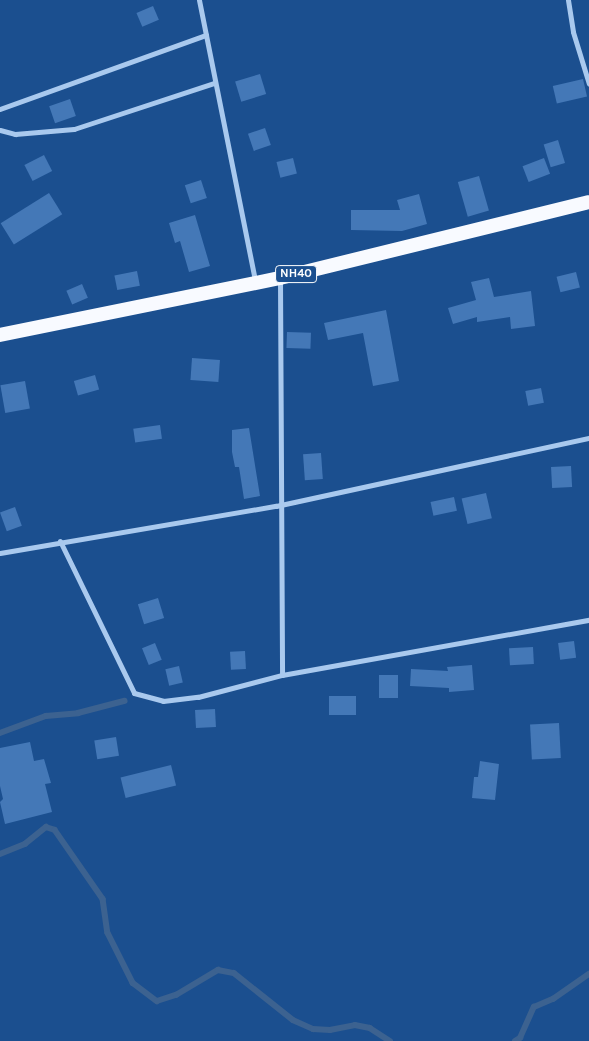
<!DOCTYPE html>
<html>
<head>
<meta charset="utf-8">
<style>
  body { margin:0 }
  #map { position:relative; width:589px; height:1041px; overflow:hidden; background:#1b4f8f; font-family:Karla,sans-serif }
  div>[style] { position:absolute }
  .stream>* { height:5.5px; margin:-2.75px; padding:0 2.75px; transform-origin:2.75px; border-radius:2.75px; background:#3c6290 }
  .building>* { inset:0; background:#4478b7; transform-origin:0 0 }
  .minor>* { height:5px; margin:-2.5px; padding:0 2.5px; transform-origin:2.5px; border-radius:2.5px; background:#a9c9ee }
  .trunk>* { height:14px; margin:-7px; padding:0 7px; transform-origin:7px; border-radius:7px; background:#f8faff }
  span { translate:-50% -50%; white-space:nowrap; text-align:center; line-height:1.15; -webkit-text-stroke:5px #1b4f8f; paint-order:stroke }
  .shield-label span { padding:1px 4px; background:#1b4f8f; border:1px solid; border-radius:4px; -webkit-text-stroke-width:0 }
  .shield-label { font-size:12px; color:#fff; font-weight:700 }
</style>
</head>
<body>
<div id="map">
  <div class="stream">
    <div style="left:0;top:733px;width:49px;rotate:-20.3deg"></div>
    <div style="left:46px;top:716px;width:32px;rotate:-5deg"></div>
    <div style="left:78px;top:713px;width:48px;rotate:-14.6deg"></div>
    <div style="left:0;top:854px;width:27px;rotate:-22deg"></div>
    <div style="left:25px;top:844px;width:27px;rotate:-39deg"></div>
    <div style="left:46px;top:827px;width:9px;rotate:18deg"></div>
    <div style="left:55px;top:830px;width:84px;rotate:55.2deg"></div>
    <div style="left:103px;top:899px;width:34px;rotate:82deg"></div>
    <div style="left:108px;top:933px;width:56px;rotate:63.4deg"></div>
    <div style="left:133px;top:983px;width:30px;rotate:37deg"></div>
    <div style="left:157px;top:1001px;width:20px;rotate:-18deg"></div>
    <div style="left:176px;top:995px;width:49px;rotate:-30.8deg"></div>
    <div style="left:218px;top:970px;width:16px;rotate:11deg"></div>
    <div style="left:234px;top:973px;width:75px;rotate:38.5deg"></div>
    <div style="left:293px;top:1020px;width:22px;rotate:24deg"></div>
    <div style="left:313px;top:1029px;width:17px;rotate:3deg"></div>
    <div style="left:330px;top:1030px;width:25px;rotate:-11deg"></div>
    <div style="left:355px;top:1025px;width:15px;rotate:11deg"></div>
    <div style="left:370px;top:1028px;width:24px;rotate:33deg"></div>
    <div style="left:515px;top:1041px;width:6px;rotate:-31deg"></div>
    <div style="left:520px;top:1038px;width:34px;rotate:-66deg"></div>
    <div style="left:534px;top:1007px;width:21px;rotate:-23deg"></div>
    <div style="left:553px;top:999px;width:44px;rotate:-34.8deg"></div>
  </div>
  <div class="building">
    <div style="left:153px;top:6px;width:15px;height:18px;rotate:67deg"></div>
    <div style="left:260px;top:74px;width:21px;height:26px;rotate:73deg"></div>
    <div style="left:583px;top:79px;width:18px;height:31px;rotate:77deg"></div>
    <div style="left:70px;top:99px;width:18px;height:22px;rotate:71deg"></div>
    <div style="left:265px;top:128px;width:18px;height:18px;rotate:71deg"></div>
    <div style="left:558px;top:140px;width:24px;height:15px;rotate:73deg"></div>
    <div style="left:44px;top:155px;width:18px;height:22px;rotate:63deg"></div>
    <div style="left:293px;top:158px;width:16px;height:17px;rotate:76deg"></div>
    <div style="left:544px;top:158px;width:17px;height:23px;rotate:69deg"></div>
    <div style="left:479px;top:176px;width:36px;height:22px;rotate:74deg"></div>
    <div style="left:201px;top:180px;width:19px;height:17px;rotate:72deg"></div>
    <div style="left:49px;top:193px;width:25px;height:57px;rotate:58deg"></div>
    <div style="clip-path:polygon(419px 194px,427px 224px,402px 231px,351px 230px,351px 210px,400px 210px,397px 200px)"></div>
    <div style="clip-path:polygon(195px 215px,210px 266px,189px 272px,180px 241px,175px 243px,169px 223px)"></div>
    <div style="left:137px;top:271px;width:15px;height:23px;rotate:79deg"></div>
    <div style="left:576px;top:272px;width:16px;height:20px;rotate:76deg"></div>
    <div style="clip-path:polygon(489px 278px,494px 297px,531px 291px,535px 326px,511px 329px,510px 317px,477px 322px,477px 317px,453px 324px,448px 308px,476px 300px,471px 282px)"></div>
    <div style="left:82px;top:284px;width:15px;height:17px;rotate:67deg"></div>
    <div style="clip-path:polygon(386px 310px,399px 381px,373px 386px,363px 333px,328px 340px,324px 323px)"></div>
    <div style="left:287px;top:332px;width:24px;height:16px;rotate:2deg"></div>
    <div style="left:192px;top:358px;width:28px;height:22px;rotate:4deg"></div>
    <div style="left:95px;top:375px;width:15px;height:22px;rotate:74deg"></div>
    <div style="left:25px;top:381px;width:28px;height:25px;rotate:80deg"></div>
    <div style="left:541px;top:388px;width:15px;height:16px;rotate:79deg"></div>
    <div style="left:160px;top:425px;width:14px;height:27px;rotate:82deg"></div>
    <div style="clip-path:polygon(249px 428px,260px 496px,244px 499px,239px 467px,235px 467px,232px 452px,232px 430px)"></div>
    <div style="left:321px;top:453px;width:26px;height:18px;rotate:86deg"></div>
    <div style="left:571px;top:466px;width:21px;height:20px;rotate:87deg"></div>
    <div style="left:486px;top:493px;width:26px;height:25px;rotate:77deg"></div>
    <div style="left:454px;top:497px;width:14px;height:24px;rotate:78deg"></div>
    <div style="left:15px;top:507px;width:20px;height:16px;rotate:70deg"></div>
    <div style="left:158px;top:598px;width:21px;height:21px;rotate:73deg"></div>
    <div style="left:574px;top:641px;width:17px;height:16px;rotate:83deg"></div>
    <div style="left:155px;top:643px;width:18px;height:14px;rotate:68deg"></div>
    <div style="left:533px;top:647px;width:17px;height:24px;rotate:87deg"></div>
    <div style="left:245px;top:651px;width:18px;height:15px;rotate:87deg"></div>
    <div style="clip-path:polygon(472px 665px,474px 690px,449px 692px,449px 688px,410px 686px,411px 669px,448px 671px,447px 667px)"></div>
    <div style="left:179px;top:666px;width:17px;height:14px;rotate:77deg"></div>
    <div style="left:398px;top:675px;width:23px;height:19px;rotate:90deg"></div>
    <div style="left:329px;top:696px;width:27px;height:19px"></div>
    <div style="left:215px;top:709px;width:18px;height:20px;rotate:87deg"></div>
    <div style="left:559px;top:723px;width:35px;height:29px;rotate:87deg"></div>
    <div style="left:116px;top:737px;width:19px;height:22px;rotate:81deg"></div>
    <div style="clip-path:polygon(30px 742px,34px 761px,44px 759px,51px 783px,45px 784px,52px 812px,5px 824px,0 802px,3px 799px,0 786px,0 748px)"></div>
    <div style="clip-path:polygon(480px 761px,499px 764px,495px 800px,472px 798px,474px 777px,478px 777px)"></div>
    <div style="left:171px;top:765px;width:21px;height:52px;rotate:76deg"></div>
  </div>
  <div class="minor">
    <div style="left:199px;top:0;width:287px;rotate:78.7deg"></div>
    <div style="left:568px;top:0;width:32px;rotate:81deg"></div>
    <div style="left:573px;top:32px;width:54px;rotate:72.9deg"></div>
    <div style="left:0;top:109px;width:219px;rotate:-19.8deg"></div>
    <div style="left:0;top:130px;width:16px;rotate:15deg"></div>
    <div style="left:15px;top:134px;width:59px;rotate:-4.8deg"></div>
    <div style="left:74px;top:129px;width:147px;rotate:-18.2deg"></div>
    <div style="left:280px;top:280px;width:395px;rotate:89.7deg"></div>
    <div style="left:60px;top:541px;width:169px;rotate:64deg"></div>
    <div style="left:134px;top:693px;width:30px;rotate:15deg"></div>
    <div style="left:163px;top:701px;width:35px;rotate:-7deg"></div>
    <div style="left:198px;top:697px;width:87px;rotate:-14.7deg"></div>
    <div style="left:282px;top:675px;width:312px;rotate:-10.2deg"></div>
    <div style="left:0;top:553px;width:280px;rotate:-9.7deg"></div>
    <div style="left:276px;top:506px;width:320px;rotate:-12.3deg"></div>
  </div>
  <div class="trunk">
    <div style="left:0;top:335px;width:286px;rotate:-11.5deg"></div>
    <div style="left:280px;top:278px;width:318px;rotate:-13.8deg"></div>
  </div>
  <div class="shield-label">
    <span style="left:296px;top:274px">NH40</span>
  </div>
</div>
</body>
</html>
